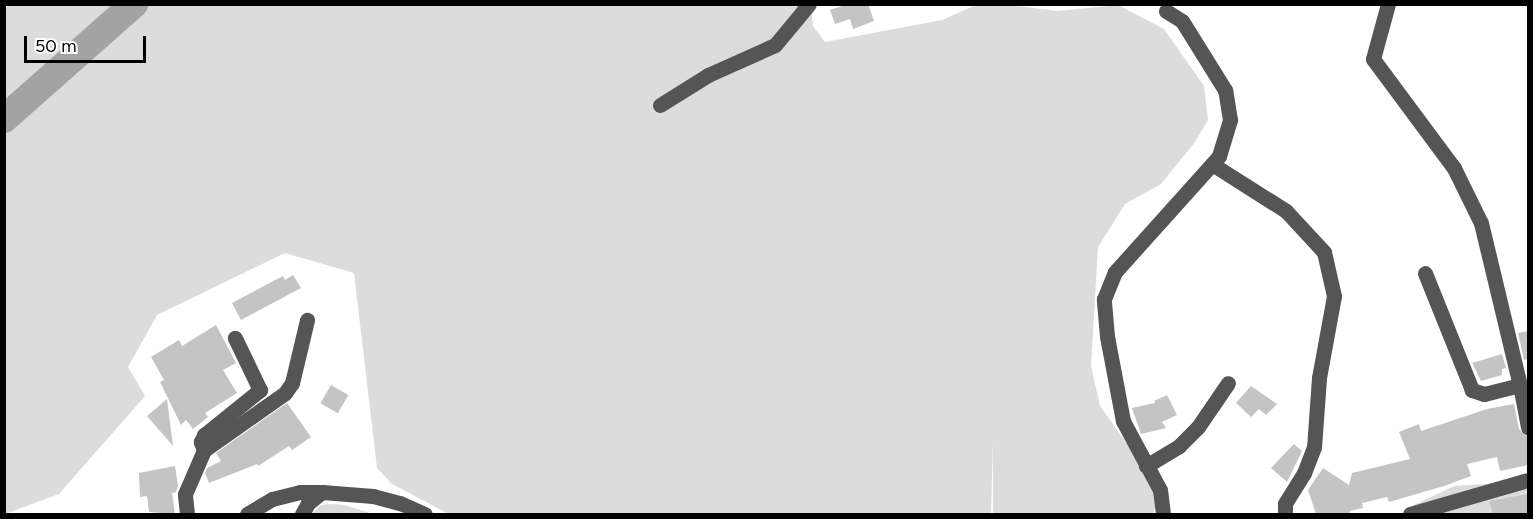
<!DOCTYPE html>
<html>
<head>
<meta charset="utf-8">
<style>
  body { margin:0 }
  #map { position:relative; width:1533px; height:519px; overflow:hidden; background:#fff; font-family:Figtree,sans-serif }
  div>[style] { position:absolute }
  .green>* { inset:0; background:#dcdcdc }
  .river>* { height:28px; margin:-14px; padding:0 14px; transform-origin:14px; border-radius:14px; background:#a3a3a3 }
  .building>* { inset:0; background:#c4c4c4; transform-origin:0 0 }
  .minor>* { height:15px; margin:-7.5px; padding:0 7.5px; transform-origin:7.5px; border-radius:7.5px; background:#555 }
  span { translate:-50% -50%; white-space:nowrap; text-align:center; line-height:1.15; -webkit-text-stroke:4.5px #fff; paint-order:stroke }
  .frame { position:absolute; inset:0; border:6px solid #000; pointer-events:none }
  .scale { position:absolute; left:24px; top:36px; width:122px; height:27px; box-sizing:border-box; border:3px solid #000; border-top:0; padding-left:8px; font-size:18px; line-height:21px; white-space:nowrap; color:#000; -webkit-text-stroke:4px #fff; paint-order:stroke }
</style>
</head>
<body>
<div id="map">
  <div class="green">
    <div style="clip-path:polygon(811px 4px,813px 26px,825px 42px,942px 20px,976px 5px,1010px 5px,1058px 11px,1118px 5px,1164px 29px,1204px 86px,1208px 120px,1195px 142px,1161px 184px,1125px 204px,1098px 247px,1091px 366px,1100px 406px,1160px 490px,1153px 514px,993px 514px,993px 441px,991px 514px,449px 514px,392px 484px,377px 468px,354px 273px,285px 253px,157px 315px,128px 367px,145px 396px,59px 494px,5px 514px,4px 5px)"></div>
    <div style="clip-path:polygon(1528px 481px,1528px 514px,1412px 514px,1414px 505px,1454px 486px)"></div>
    <div style="clip-path:polygon(331px 504px,344px 505px,370px 513px,311px 514px,321px 505px)"></div>
  </div>
  <div class="river">
    <div style="left:4px;top:119px;width:174px;rotate:-41.5deg"></div>
  </div>
  <div class="building">
    <div style="clip-path:polygon(848px 4px,868px 4px,874px 21px,853px 29px,850px 19px,835px 24px,830px 10px)"></div>
    <div style="clip-path:polygon(293px 275px,301px 288px,241px 320px,232px 303px,283px 276px,285px 280px)"></div>
    <div style="clip-path:polygon(216px 325px,236px 363px,223px 370px,237px 393px,205px 413px,208px 417px,193px 429px,186px 420px,181px 425px,160px 382px,164px 380px,151px 357px,179px 340px,182px 346px)"></div>
    <div style="clip-path:polygon(1528px 331px,1528px 359px,1524px 360px,1518px 333px)"></div>
    <div style="clip-path:polygon(1502px 354px,1506px 368px,1502px 369px,1502px 375px,1481px 381px,1472px 363px)"></div>
    <div style="left:331px;top:385px;width:20px;height:21px;rotate:30deg"></div>
    <div style="clip-path:polygon(1251px 386px,1277px 404px,1266px 415px,1259px 409px,1251px 417px,1236px 403px)"></div>
    <div style="clip-path:polygon(1167px 395px,1177px 415px,1162px 422px,1166px 428px,1141px 434px,1132px 408px,1155px 403px,1154px 401px)"></div>
    <div style="clip-path:polygon(167px 399px,173px 446px,147px 416px)"></div>
    <div style="clip-path:polygon(287px 403px,311px 437px,292px 450px,289px 446px,258px 466px,257px 464px,209px 483px,205px 473px,207px 468px,221px 461px,216px 453px)"></div>
    <div style="clip-path:polygon(1514px 404px,1519px 429px,1528px 437px,1528px 465px,1500px 471px,1497px 457px,1467px 464px,1471px 476px,1444px 486px,1389px 502px,1387px 497px,1362px 503px,1363px 508px,1350px 511px,1349px 514px,1316px 514px,1308px 490px,1323px 468px,1349px 485px,1352px 473px,1410px 459px,1399px 432px,1419px 424px,1421px 431px,1487px 409px)"></div>
    <div style="clip-path:polygon(1294px 444px,1302px 451px,1287px 482px,1271px 468px)"></div>
    <div style="clip-path:polygon(175px 466px,178px 486px,176px 492px,172px 493px,175px 514px,149px 512px,147px 496px,140px 497px,139px 473px)"></div>
    <div style="clip-path:polygon(1528px 494px,1528px 514px,1493px 514px,1489px 501px)"></div>
  </div>
  <div class="minor">
    <div style="left:1388px;top:4px;width:57px;rotate:105.3deg"></div>
    <div style="left:1373px;top:59px;width:136px;rotate:53.4deg"></div>
    <div style="left:1454px;top:168px;width:61px;rotate:63.9deg"></div>
    <div style="left:1481px;top:223px;width:167px;rotate:76.5deg"></div>
    <div style="left:1520px;top:385px;width:37px;rotate:166deg"></div>
    <div style="left:1484px;top:394px;width:13px;rotate:-162deg"></div>
    <div style="left:1472px;top:390px;width:126px;rotate:-111.9deg"></div>
    <div style="left:660px;top:105px;width:57px;rotate:-32deg"></div>
    <div style="left:708px;top:75px;width:73px;rotate:-24.1deg"></div>
    <div style="left:775px;top:45px;width:53px;rotate:-50.3deg"></div>
    <div style="left:1212px;top:164px;width:88px;rotate:32.4deg"></div>
    <div style="left:1286px;top:211px;width:56px;rotate:47.2deg"></div>
    <div style="left:1324px;top:252px;width:45px;rotate:77.2deg"></div>
    <div style="left:1334px;top:296px;width:83px;rotate:100.4deg"></div>
    <div style="left:1319px;top:378px;width:69px;rotate:94.1deg"></div>
    <div style="left:1314px;top:447px;width:28px;rotate:111deg"></div>
    <div style="left:1304px;top:473px;width:36px;rotate:122deg"></div>
    <div style="left:1285px;top:504px;width:10px;rotate:90deg"></div>
    <div style="left:1520px;top:385px;width:43px;rotate:79.2deg"></div>
    <div style="left:204px;top:450px;width:9px;rotate:-111deg"></div>
    <div style="left:201px;top:442px;width:8px;rotate:-67deg"></div>
    <div style="left:204px;top:435px;width:72px;rotate:-38.8deg"></div>
    <div style="left:260px;top:390px;width:58px;rotate:-115.7deg"></div>
    <div style="left:1146px;top:466px;width:39px;rotate:-31deg"></div>
    <div style="left:1179px;top:446px;width:27px;rotate:-45deg"></div>
    <div style="left:1198px;top:427px;width:53px;rotate:-55.7deg"></div>
    <div style="left:187px;top:514px;width:20px;rotate:-96deg"></div>
    <div style="left:185px;top:494px;width:48px;rotate:-66.6deg"></div>
    <div style="left:204px;top:450px;width:99px;rotate:-35.1deg"></div>
    <div style="left:285px;top:393px;width:12px;rotate:-55deg"></div>
    <div style="left:292px;top:383px;width:65px;rotate:-76.6deg"></div>
    <div style="left:247px;top:514px;width:29px;rotate:-31deg"></div>
    <div style="left:272px;top:499px;width:29px;rotate:-14deg"></div>
    <div style="left:300px;top:492px;width:22px"></div>
    <div style="left:322px;top:492px;width:51px;rotate:4.5deg"></div>
    <div style="left:373px;top:496px;width:28px;rotate:15deg"></div>
    <div style="left:400px;top:503px;width:27px;rotate:24deg"></div>
    <div style="left:302px;top:514px;width:13px;rotate:-61deg"></div>
    <div style="left:308px;top:503px;width:18px;rotate:-38deg"></div>
    <div style="left:1163px;top:514px;width:24px;rotate:-97deg"></div>
    <div style="left:1160px;top:490px;width:78px;rotate:-118.2deg"></div>
    <div style="left:1123px;top:421px;width:86px;rotate:-100.7deg"></div>
    <div style="left:1107px;top:336px;width:37px;rotate:-95deg"></div>
    <div style="left:1104px;top:299px;width:29px;rotate:-68deg"></div>
    <div style="left:1115px;top:272px;width:156px;rotate:-48.1deg"></div>
    <div style="left:1219px;top:156px;width:38px;rotate:-73deg"></div>
    <div style="left:1230px;top:120px;width:30px;rotate:-99deg"></div>
    <div style="left:1225px;top:90px;width:81px;rotate:-121.9deg"></div>
    <div style="left:1182px;top:21px;width:19px;rotate:-148deg"></div>
    <div style="left:1410px;top:514px;width:123px;rotate:-16.1deg"></div>
  </div>
  <div class="frame"></div>
  <div class="scale">50 m</div>
</div>
</body>
</html>
